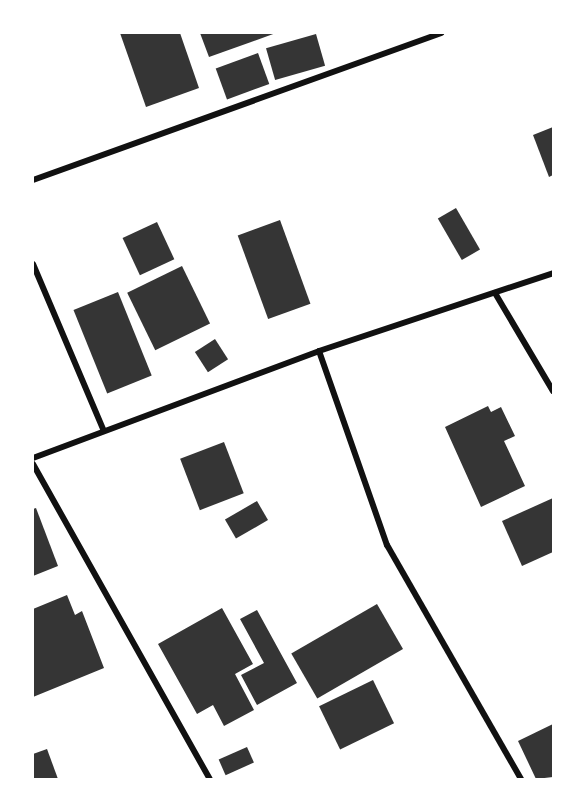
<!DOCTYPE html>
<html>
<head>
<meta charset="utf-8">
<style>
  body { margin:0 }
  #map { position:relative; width:586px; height:812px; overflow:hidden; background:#fff; font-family:Cabin,sans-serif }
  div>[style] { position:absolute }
  .building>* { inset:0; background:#353535; transform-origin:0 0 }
  .minor>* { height:6px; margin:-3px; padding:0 3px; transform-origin:3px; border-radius:3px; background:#111 }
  span { translate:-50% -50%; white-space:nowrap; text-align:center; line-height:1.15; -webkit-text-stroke:4.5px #fff; paint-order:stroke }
  .frame { position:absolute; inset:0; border:34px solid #fff; pointer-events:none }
</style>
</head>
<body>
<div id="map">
  <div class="building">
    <div style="clip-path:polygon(120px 33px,180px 33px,199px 88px,146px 107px)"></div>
    <div style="clip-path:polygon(200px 33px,276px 33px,209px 57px)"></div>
    <div style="left:316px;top:34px;width:33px;height:52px;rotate:74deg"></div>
    <div style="left:258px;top:53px;width:33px;height:45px;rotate:70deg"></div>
    <div style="clip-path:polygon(553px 127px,553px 175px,549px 177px,533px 135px)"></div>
    <div style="left:456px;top:208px;width:48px;height:21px;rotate:60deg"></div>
    <div style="left:280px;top:220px;width:89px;height:45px;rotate:70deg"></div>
    <div style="left:157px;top:222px;width:41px;height:38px;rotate:65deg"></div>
    <div style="left:182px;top:266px;width:64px;height:61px;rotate:64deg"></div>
    <div style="left:118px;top:292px;width:90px;height:48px;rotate:68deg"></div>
    <div style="left:215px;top:339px;width:24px;height:24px;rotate:57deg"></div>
    <div style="clip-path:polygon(488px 406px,491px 412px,501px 407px,515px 436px,504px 441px,525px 486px,481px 507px,445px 427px)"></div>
    <div style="left:224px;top:442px;width:55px;height:47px;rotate:69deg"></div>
    <div style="clip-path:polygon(553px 498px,553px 552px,522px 566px,502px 521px)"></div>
    <div style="left:257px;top:501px;width:22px;height:37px;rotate:60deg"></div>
    <div style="clip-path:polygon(36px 508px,58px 566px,33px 576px,33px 509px)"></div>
    <div style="clip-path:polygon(67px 595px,75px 615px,82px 611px,104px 668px,33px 697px,33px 609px)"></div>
    <div style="left:377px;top:604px;width:52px;height:99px;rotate:60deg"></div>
    <div style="clip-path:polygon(222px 608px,253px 664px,235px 674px,254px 710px,224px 726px,213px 705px,197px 714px,158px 644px)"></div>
    <div style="clip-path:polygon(257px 610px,297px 683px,257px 705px,241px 675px,264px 663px,240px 619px)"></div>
    <div style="left:373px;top:680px;width:48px;height:60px;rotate:64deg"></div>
    <div style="clip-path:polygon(553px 724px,553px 777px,536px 779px,518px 741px)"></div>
    <div style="left:247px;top:747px;width:17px;height:31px;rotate:66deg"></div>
    <div style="clip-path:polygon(47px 749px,58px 779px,33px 779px,33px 754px)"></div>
  </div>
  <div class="minor">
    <div style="left:33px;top:180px;width:434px;rotate:-19.8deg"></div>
    <div style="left:33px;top:264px;width:181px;rotate:67deg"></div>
    <div style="left:495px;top:293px;width:114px;rotate:59.4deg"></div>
    <div style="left:319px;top:351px;width:206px;rotate:70.7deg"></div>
    <div style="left:387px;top:545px;width:270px;rotate:60.2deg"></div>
    <div style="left:33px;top:458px;width:305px;rotate:-20.5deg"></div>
    <div style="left:319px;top:351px;width:247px;rotate:-18.4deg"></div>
    <div style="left:33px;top:464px;width:361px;rotate:60.7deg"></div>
  </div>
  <div class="frame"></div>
</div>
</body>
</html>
